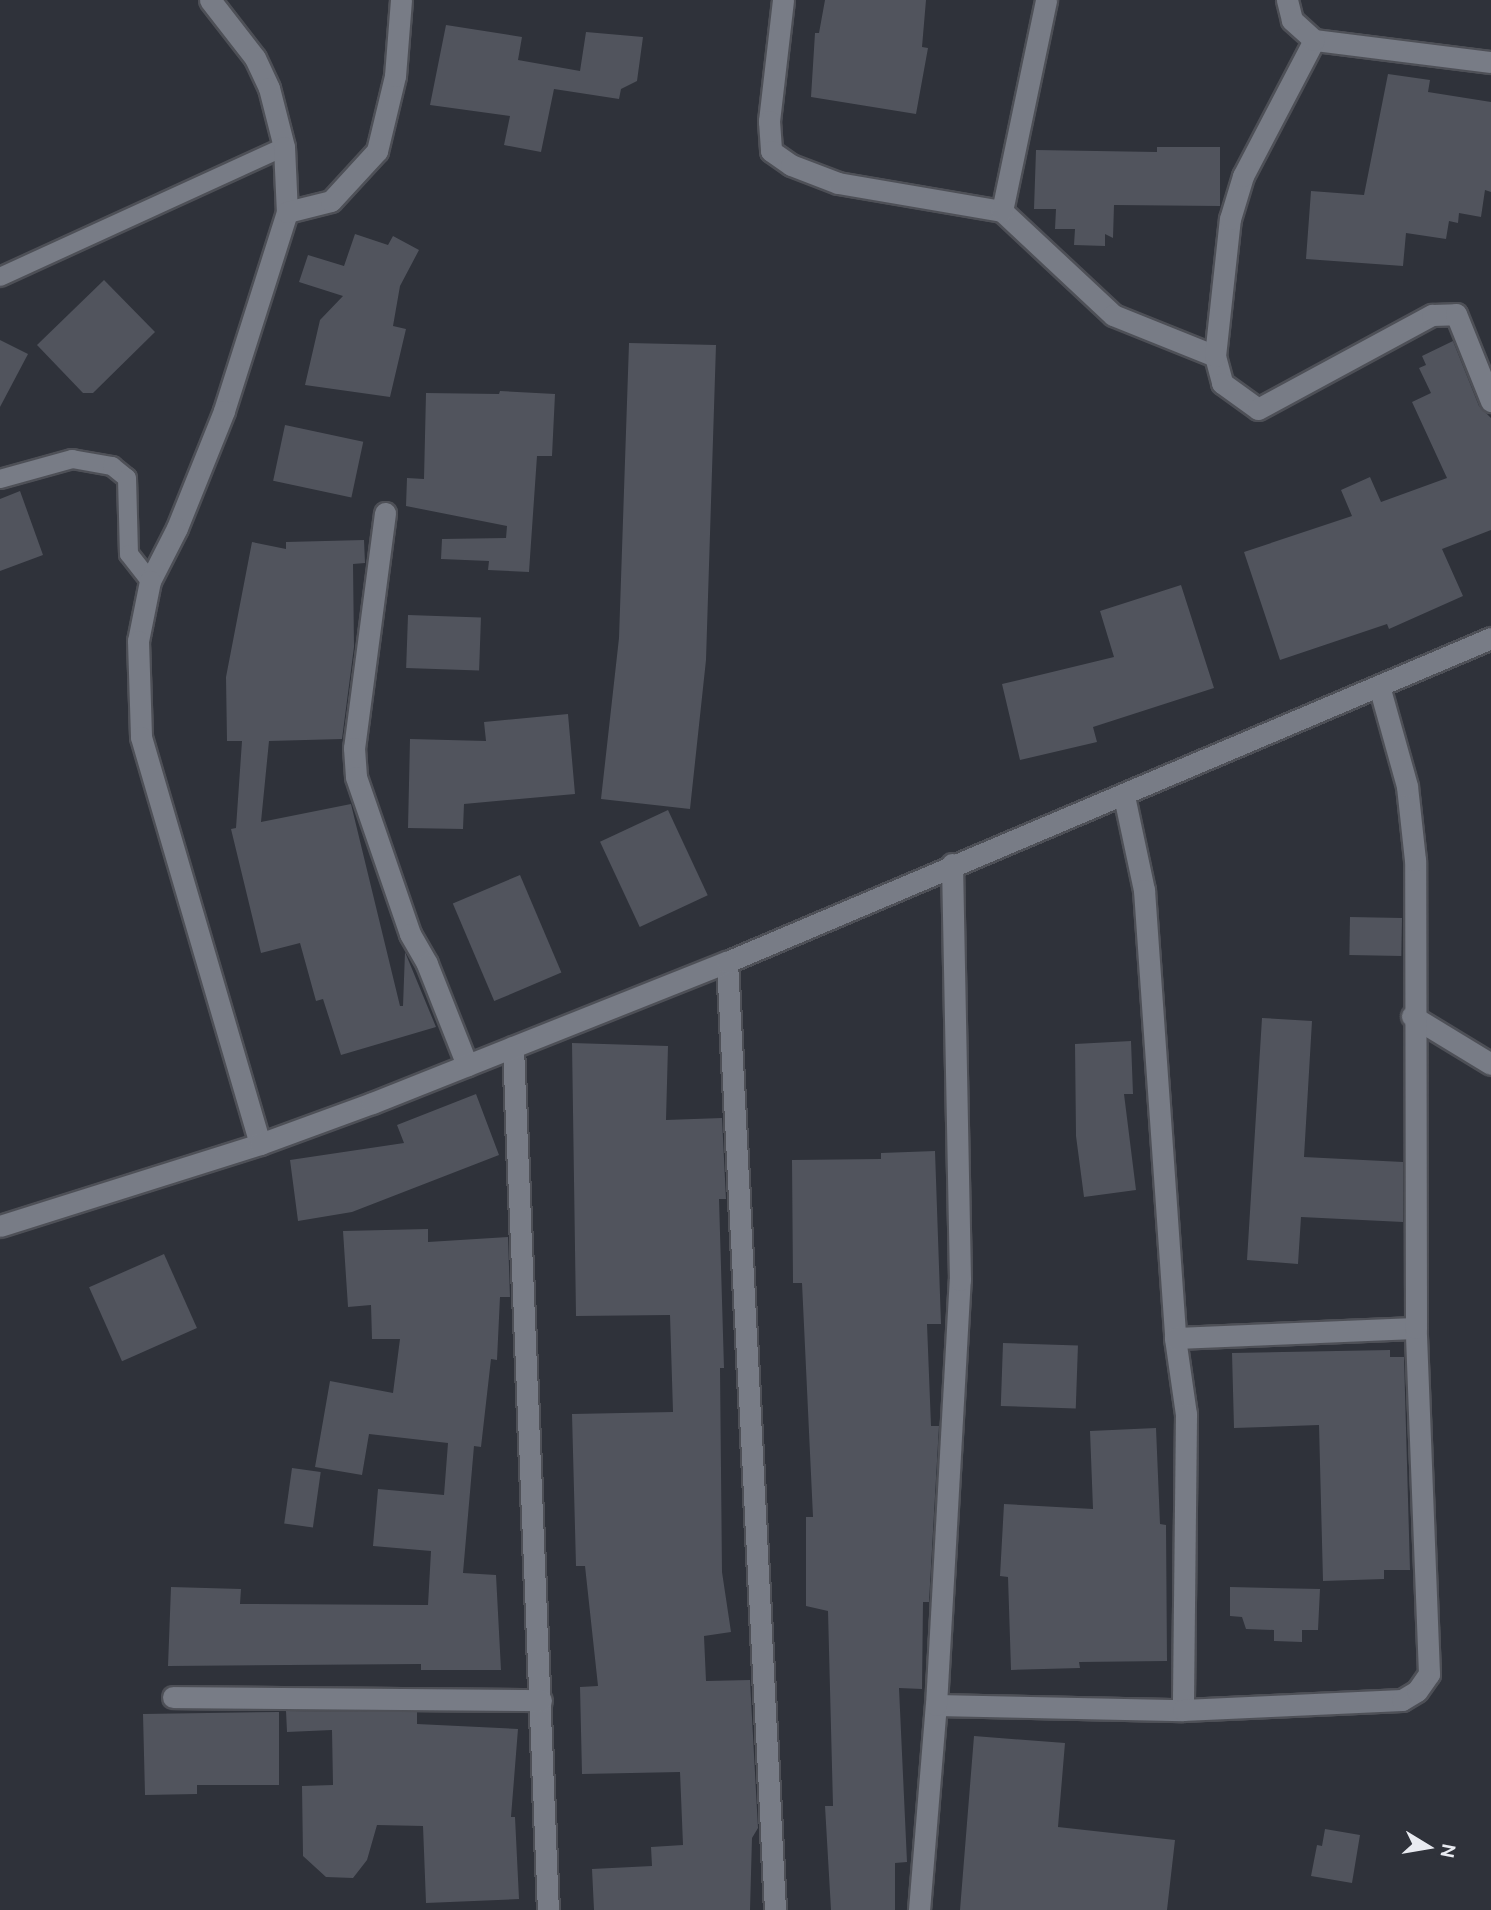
<!DOCTYPE html>
<html>
<head>
<meta charset="utf-8">
<style>
  body { margin:0 }
  #map { position:relative; width:1491px; height:1910px; overflow:hidden; background:#2f323a; font-family:Ubuntu,sans-serif }
  div>[style] { position:absolute }
  .building>* { inset:0; background:#51545d; transform-origin:0 0 }
  .roads { filter:drop-shadow(2px 0 #4e5057) drop-shadow(-2px 0 #4e5057) drop-shadow(0 2px #4e5057) drop-shadow(0 -2px #4e5057) }
  .lane>* { height:18px; margin:-9px; padding:0 9px; transform-origin:9px; border-radius:9px; background:#787c86 }
  .street>* { height:21px; margin:-10.5px; padding:0 10.5px; transform-origin:10.5px; border-radius:10.5px; background:#787c86 }
  .secondary>* { height:21px; margin:-10.5px; padding:0 10.5px; transform-origin:10.5px; border-radius:10.5px; background:#787c86 }
  span { translate:-50% -50%; white-space:nowrap; text-align:center; line-height:1.15; -webkit-text-stroke:5px #2f323a; paint-order:stroke }
  .north { position:absolute; left:1393px; top:1812px; width:70px; height:70px; -webkit-text-stroke:5px #2f323a; paint-order:stroke; rotate:101deg; font-size:19px; font-weight:700; line-height:28px; text-align:center; color:#e9ebf1 }
  .north::after { content:''; display:block; margin:auto; width:24px; height:32px; background:#e9ebf1; clip-path:polygon(50% 0,100% 100%,50% 72%,0 100%) }
</style>
</head>
<body>
<div id="map">
  <div class="building">
    <div style="clip-path:polygon(825px 0,926px 0,922px 47px,928px 48px,916px 114px,811px 97px,815px 33px,819px 33px)"></div>
    <div style="clip-path:polygon(446px 25px,522px 37px,518px 60px,580px 71px,586px 32px,643px 37px,637px 81px,621px 89px,619px 99px,554px 89px,541px 152px,504px 145px,510px 116px,430px 105px)"></div>
    <div style="clip-path:polygon(1388px 74px,1430px 80px,1428px 92px,1491px 102px,1491px 192px,1485px 190px,1481px 217px,1459px 213px,1458px 223px,1449px 221px,1446px 239px,1406px 233px,1403px 266px,1306px 259px,1311px 191px,1364px 195px)"></div>
    <div style="clip-path:polygon(1157px 147px,1220px 147px,1220px 206px,1114px 205px,1113px 238px,1105px 234px,1105px 246px,1074px 245px,1075px 229px,1055px 229px,1056px 209px,1034px 209px,1036px 150px,1157px 152px)"></div>
    <div style="clip-path:polygon(355px 234px,388px 245px,393px 236px,419px 250px,400px 286px,393px 326px,406px 329px,390px 397px,305px 385px,320px 320px,343px 296px,299px 282px,308px 255px,344px 266px)"></div>
    <div style="clip-path:polygon(104px 280px,155px 332px,93px 393px,83px 393px,37px 345px)"></div>
    <div style="clip-path:polygon(0 340px,28px 354px,0 407px)"></div>
    <div style="clip-path:polygon(1453px 341px,1479px 406px,1491px 418px,1491px 530px,1442px 549px,1463px 596px,1389px 629px,1387px 624px,1280px 660px,1244px 552px,1352px 516px,1341px 490px,1370px 477px,1381px 502px,1447px 478px,1412px 402px,1431px 393px,1419px 368px,1426px 365px,1422px 356px)"></div>
    <div style="clip-path:polygon(629px 343px,716px 345px,706px 660px,690px 809px,601px 799px,619px 638px)"></div>
    <div style="clip-path:polygon(500px 391px,555px 394px,552px 456px,537px 456px,529px 572px,488px 570px,489px 561px,441px 559px,442px 539px,506px 538px,507px 526px,406px 506px,407px 478px,424px 479px,426px 393px,499px 394px)"></div>
    <div style="left:285px;top:425px;width:80px;height:57px;rotate:12deg"></div>
    <div style="clip-path:polygon(20px 491px,43px 555px,0 571px,0 499px)"></div>
    <div style="clip-path:polygon(364px 540px,365px 563px,353px 564px,354px 647px,342px 739px,269px 741px,261px 822px,351px 804px,400px 1006px,403px 1006px,405px 952px,436px 1027px,341px 1055px,323px 999px,316px 1001px,300px 943px,261px 953px,231px 829px,236px 828px,242px 741px,227px 741px,226px 677px,252px 542px,286px 549px,286px 542px)"></div>
    <div style="clip-path:polygon(1181px 585px,1214px 688px,1093px 727px,1097px 742px,1020px 760px,1002px 684px,1114px 657px,1100px 611px)"></div>
    <div style="left:408px;top:615px;width:73px;height:53px;rotate:2deg"></div>
    <div style="clip-path:polygon(568px 714px,575px 794px,464px 804px,463px 829px,408px 828px,410px 739px,486px 741px,484px 722px)"></div>
    <div style="left:668px;top:810px;width:94px;height:75px;rotate:65deg"></div>
    <div style="left:520px;top:875px;width:106px;height:73px;rotate:67deg"></div>
    <div style="left:1350px;top:917px;width:52px;height:38px;rotate:1deg"></div>
    <div style="clip-path:polygon(1262px 1018px,1312px 1021px,1304px 1157px,1403px 1162px,1403px 1222px,1301px 1217px,1298px 1264px,1247px 1260px)"></div>
    <div style="clip-path:polygon(1131px 1041px,1133px 1094px,1124px 1094px,1136px 1190px,1084px 1197px,1076px 1136px,1075px 1044px)"></div>
    <div style="clip-path:polygon(572px 1043px,668px 1046px,666px 1120px,722px 1118px,726px 1199px,719px 1199px,724px 1368px,720px 1368px,722px 1572px,731px 1632px,704px 1636px,706px 1681px,750px 1680px,758px 1828px,752px 1838px,750px 1910px,594px 1910px,592px 1869px,652px 1866px,651px 1847px,683px 1845px,680px 1772px,582px 1774px,580px 1687px,598px 1686px,585px 1566px,576px 1566px,572px 1414px,673px 1412px,670px 1315px,576px 1316px)"></div>
    <div style="clip-path:polygon(476px 1094px,499px 1155px,352px 1212px,298px 1221px,290px 1160px,404px 1143px,397px 1125px)"></div>
    <div style="clip-path:polygon(935px 1151px,941px 1324px,927px 1324px,931px 1426px,939px 1426px,929px 1602px,923px 1602px,922px 1689px,899px 1688px,907px 1862px,895px 1863px,895px 1910px,831px 1910px,825px 1806px,833px 1806px,828px 1611px,806px 1606px,806px 1517px,813px 1517px,802px 1283px,793px 1283px,792px 1160px,881px 1159px,881px 1153px)"></div>
    <div style="clip-path:polygon(428px 1229px,428px 1242px,508px 1237px,510px 1297px,500px 1297px,497px 1360px,491px 1359px,481px 1447px,474px 1446px,463px 1573px,496px 1575px,501px 1670px,421px 1670px,421px 1664px,168px 1666px,171px 1587px,241px 1589px,240px 1604px,428px 1605px,431px 1551px,373px 1546px,378px 1489px,444px 1495px,448px 1443px,369px 1434px,362px 1475px,315px 1467px,330px 1381px,393px 1393px,400px 1339px,372px 1339px,371px 1305px,348px 1307px,343px 1231px)"></div>
    <div style="left:164px;top:1254px;width:81px;height:82px;rotate:66deg"></div>
    <div style="left:1003px;top:1343px;width:75px;height:63px;rotate:2deg"></div>
    <div style="clip-path:polygon(1390px 1350px,1390px 1357px,1404px 1357px,1410px 1570px,1384px 1570px,1384px 1579px,1323px 1581px,1319px 1425px,1234px 1428px,1232px 1353px)"></div>
    <div style="clip-path:polygon(1156px 1428px,1160px 1524px,1166px 1525px,1167px 1661px,1079px 1662px,1080px 1668px,1011px 1670px,1008px 1577px,1000px 1576px,1004px 1504px,1093px 1509px,1090px 1431px)"></div>
    <div style="left:292px;top:1468px;width:29px;height:56px;rotate:8deg"></div>
    <div style="clip-path:polygon(1230px 1587px,1320px 1589px,1318px 1630px,1302px 1630px,1302px 1642px,1274px 1641px,1274px 1630px,1246px 1629px,1242px 1617px,1230px 1616px)"></div>
    <div style="clip-path:polygon(286px 1711px,417px 1712px,417px 1724px,518px 1729px,511px 1817px,515px 1817px,519px 1899px,426px 1903px,423px 1826px,377px 1825px,367px 1860px,353px 1878px,326px 1877px,303px 1856px,302px 1786px,333px 1785px,332px 1730px,287px 1732px)"></div>
    <div style="clip-path:polygon(279px 1712px,279px 1785px,197px 1785px,197px 1794px,145px 1795px,143px 1714px)"></div>
    <div style="clip-path:polygon(974px 1736px,1065px 1743px,1058px 1827px,1175px 1840px,1167px 1910px,960px 1910px)"></div>
    <div style="clip-path:polygon(1325px 1829px,1360px 1835px,1352px 1883px,1311px 1876px,1317px 1845px,1322px 1846px)"></div>
  </div>
  <div class="roads">
    <div class="lane">
      <div style="left:0;top:277px;width:312px;rotate:-24.6deg"></div>
      <div style="left:0;top:479px;width:75px;rotate:-15.5deg"></div>
      <div style="left:72px;top:459px;width:41px;rotate:9.9deg"></div>
      <div style="left:112px;top:466px;width:19px;rotate:39deg"></div>
      <div style="left:127px;top:478px;width:76px;rotate:88.5deg"></div>
      <div style="left:129px;top:554px;width:34px;rotate:52deg"></div>
    </div>
    <div class="street">
      <div style="left:210px;top:0;width:73px;rotate:52.2deg"></div>
      <div style="left:255px;top:58px;width:33px;rotate:65deg"></div>
      <div style="left:269px;top:88px;width:61px;rotate:75.7deg"></div>
      <div style="left:284px;top:147px;width:65px;rotate:87.4deg"></div>
      <div style="left:287px;top:212px;width:209px;rotate:107.6deg"></div>
      <div style="left:224px;top:411px;width:126px;rotate:111.9deg"></div>
      <div style="left:177px;top:528px;width:59px;rotate:117deg"></div>
      <div style="left:150px;top:581px;width:61px;rotate:101.3deg"></div>
      <div style="left:138px;top:641px;width:96px;rotate:88.2deg"></div>
      <div style="left:141px;top:737px;width:424px;rotate:73.7deg"></div>
      <div style="left:783px;top:0;width:122px;rotate:96.6deg"></div>
      <div style="left:769px;top:121px;width:30px;rotate:86deg"></div>
      <div style="left:771px;top:151px;width:24px;rotate:35deg"></div>
      <div style="left:791px;top:165px;width:50px;rotate:21deg"></div>
      <div style="left:838px;top:183px;width:166px;rotate:9.7deg"></div>
      <div style="left:1002px;top:211px;width:152px;rotate:43.1deg"></div>
      <div style="left:1113px;top:315px;width:110px;rotate:21.9deg"></div>
      <div style="left:1215px;top:356px;width:28px;rotate:75deg"></div>
      <div style="left:1222px;top:383px;width:44px;rotate:35.8deg"></div>
      <div style="left:1258px;top:409px;width:198px;rotate:-28.4deg"></div>
      <div style="left:1432px;top:315px;width:24px;rotate:-2deg"></div>
      <div style="left:1456px;top:314px;width:94px;rotate:68.1deg"></div>
      <div style="left:1314px;top:40px;width:178px;rotate:7.1deg"></div>
      <div style="left:1002px;top:211px;width:216px;rotate:-78.2deg"></div>
      <div style="left:287px;top:212px;width:45px;rotate:-14deg"></div>
      <div style="left:331px;top:201px;width:68px;rotate:-47.4deg"></div>
      <div style="left:377px;top:151px;width:77px;rotate:-76.5deg"></div>
      <div style="left:395px;top:76px;width:76px;rotate:-85.5deg"></div>
      <div style="left:1215px;top:356px;width:138px;rotate:-83.8deg"></div>
      <div style="left:1230px;top:219px;width:45px;rotate:-73.2deg"></div>
      <div style="left:1243px;top:176px;width:153px;rotate:-62.4deg"></div>
      <div style="left:1314px;top:40px;width:30px;rotate:-138deg"></div>
      <div style="left:1292px;top:20px;width:21px;rotate:-104deg"></div>
      <div style="left:385px;top:513px;width:237px;rotate:97.5deg"></div>
      <div style="left:354px;top:748px;width:29px;rotate:86deg"></div>
      <div style="left:356px;top:777px;width:166px;rotate:71deg"></div>
      <div style="left:410px;top:934px;width:34px;rotate:60deg"></div>
      <div style="left:427px;top:964px;width:109px;rotate:68.4deg"></div>
      <div style="left:1124px;top:796px;width:96px;rotate:78deg"></div>
      <div style="left:1144px;top:890px;width:449px;rotate:86deg"></div>
      <div style="left:1175px;top:1338px;width:77px;rotate:81.8deg"></div>
      <div style="left:1186px;top:1414px;width:296px;rotate:90.6deg"></div>
      <div style="left:727px;top:962px;width:949px;rotate:87.1deg"></div>
      <div style="left:1412px;top:1016px;width:92px;rotate:31.3deg"></div>
      <div style="left:513px;top:1047px;width:864px;rotate:87.68deg"></div>
      <div style="left:1175px;top:1338px;width:241px;rotate:-2.4deg"></div>
      <div style="left:173px;top:1697px;width:368px;rotate:0.5deg"></div>
      <div style="left:936px;top:1705px;width:247px;rotate:1.2deg"></div>
      <div style="left:1183px;top:1710px;width:219px;rotate:-2.6deg"></div>
      <div style="left:1402px;top:1700px;width:17px;rotate:-31deg"></div>
      <div style="left:1417px;top:1691px;width:21px;rotate:-55deg"></div>
      <div style="left:1429px;top:1674px;width:346px;rotate:-92.2deg"></div>
      <div style="left:1416px;top:1328px;width:468px;rotate:-90.1deg"></div>
      <div style="left:1415px;top:860px;width:74px;rotate:-96.2deg"></div>
      <div style="left:1407px;top:786px;width:104px;rotate:-105.6deg"></div>
      <div style="left:919px;top:1910px;width:206px;rotate:-85.3deg"></div>
      <div style="left:936px;top:1705px;width:426px;rotate:-86.8deg"></div>
      <div style="left:960px;top:1280px;width:416px;rotate:-91.1deg"></div>
    </div>
    <div class="secondary">
      <div style="left:0;top:1226px;width:273px;rotate:-17.5deg"></div>
      <div style="left:260px;top:1144px;width:119px;rotate:-20.1deg"></div>
      <div style="left:372px;top:1103px;width:382px;rotate:-21.7deg"></div>
      <div style="left:727px;top:962px;width:830px;rotate:-22.98deg"></div>
    </div>
  </div>
  <div class="north">N</div>
</div>
</body>
</html>
